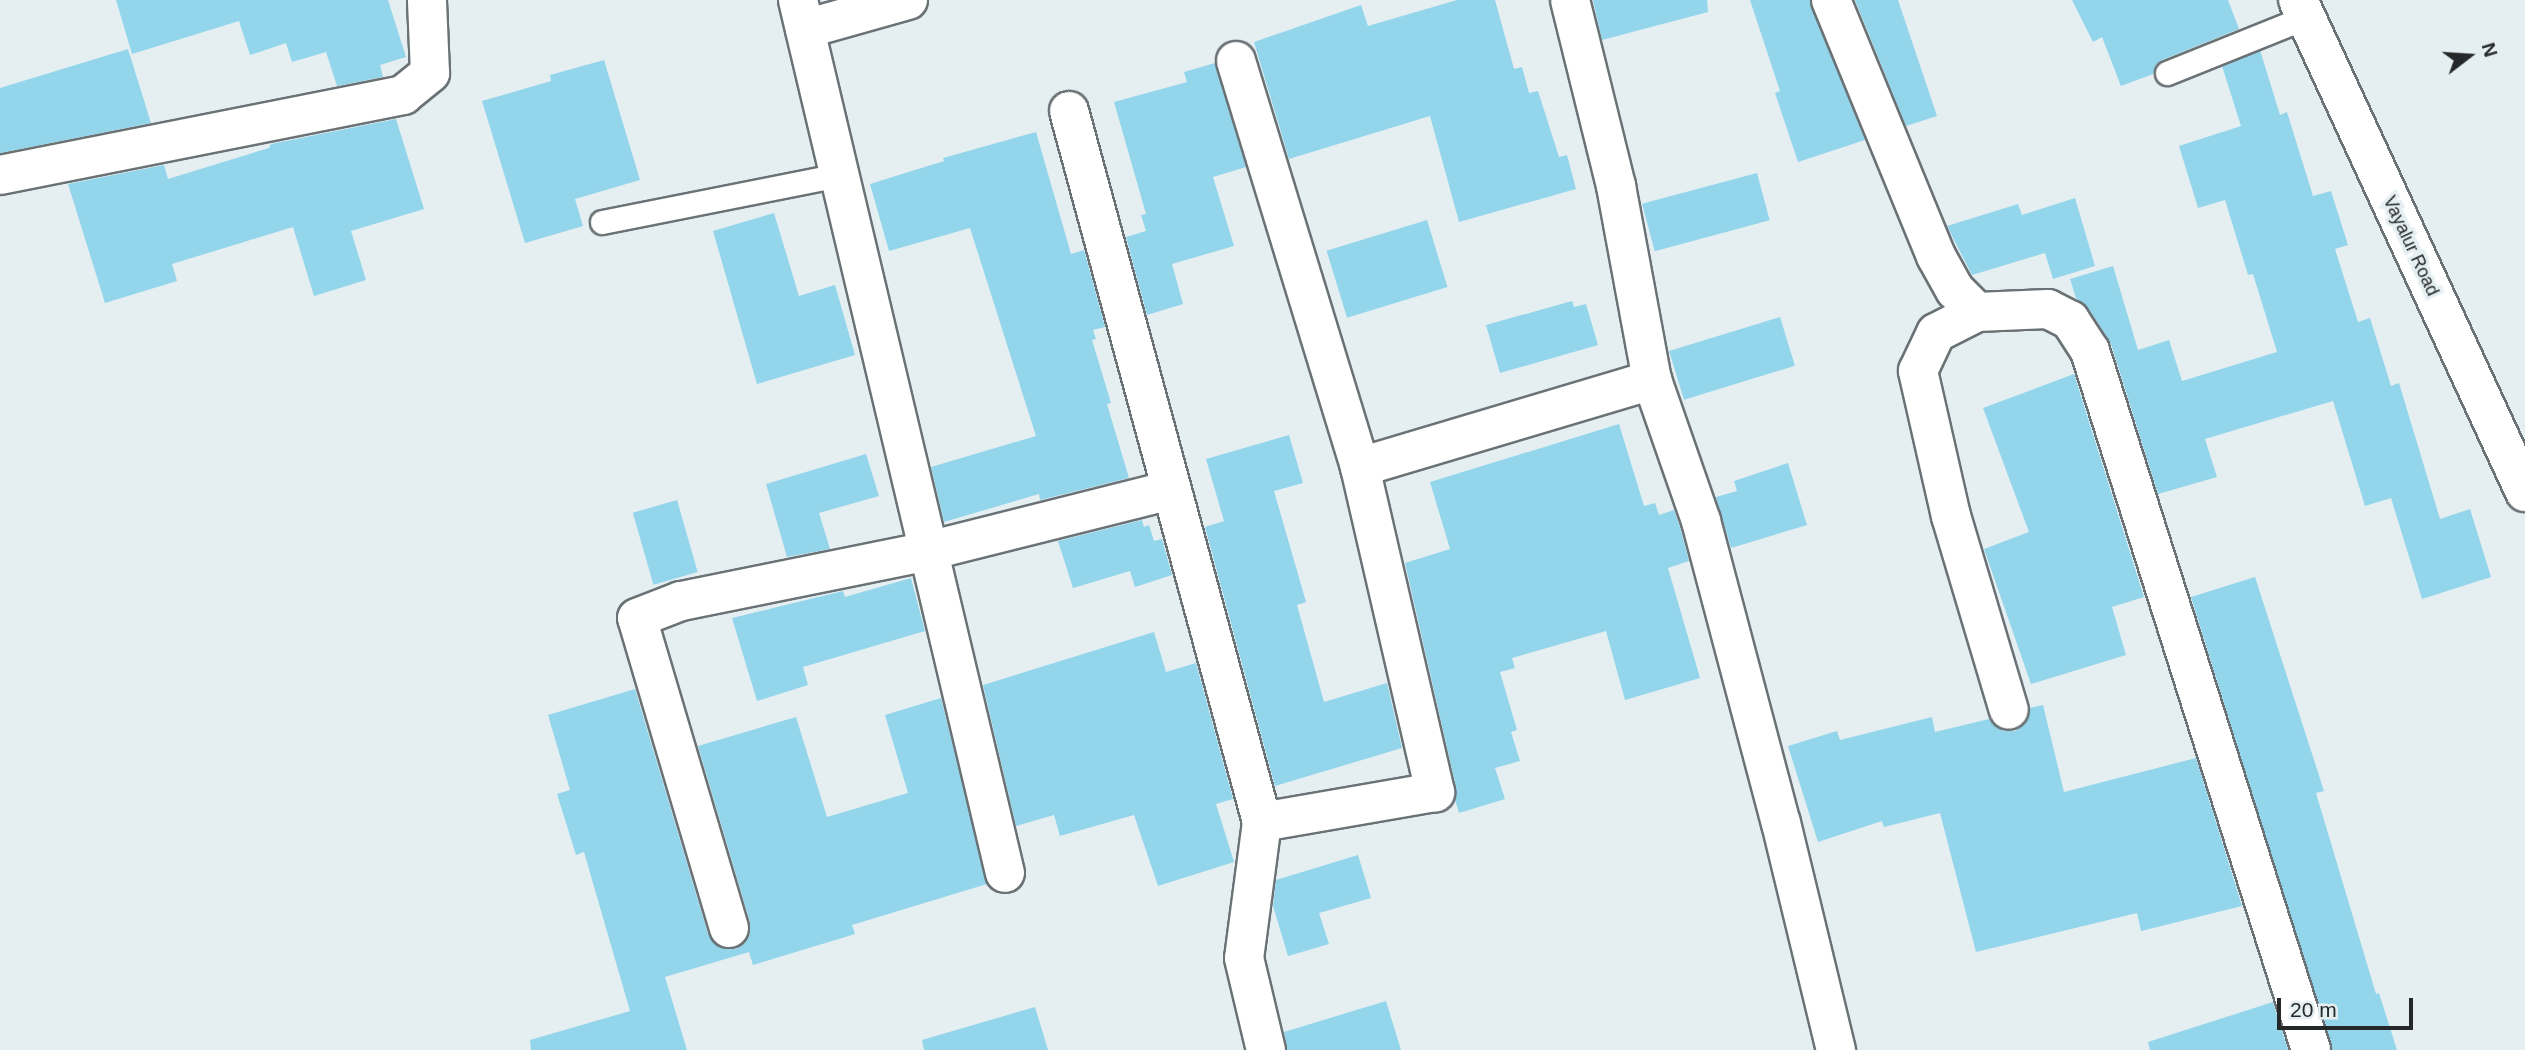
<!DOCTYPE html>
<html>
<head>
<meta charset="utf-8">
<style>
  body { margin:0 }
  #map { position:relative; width:2525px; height:1050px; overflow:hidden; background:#e5eff2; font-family:Arial,sans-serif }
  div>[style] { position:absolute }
  .building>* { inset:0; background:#93d5eb; transform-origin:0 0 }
  .roads { filter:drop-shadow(2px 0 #6a7275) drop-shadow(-2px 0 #6a7275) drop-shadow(0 2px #6a7275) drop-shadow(0 -2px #6a7275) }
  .lane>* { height:23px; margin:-11.5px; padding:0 11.5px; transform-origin:11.5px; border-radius:11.5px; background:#fff }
  .street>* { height:38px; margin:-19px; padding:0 19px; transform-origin:19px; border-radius:19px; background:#fff }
  .secondary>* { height:38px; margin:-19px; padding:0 19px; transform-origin:19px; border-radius:19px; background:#fff }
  span { translate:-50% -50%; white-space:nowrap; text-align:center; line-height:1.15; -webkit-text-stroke:7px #e5eff2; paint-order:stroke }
  .street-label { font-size:18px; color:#242829 }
  .north { position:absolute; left:2434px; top:21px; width:70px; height:70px; -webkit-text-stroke:5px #e5eff2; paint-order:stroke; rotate:73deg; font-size:19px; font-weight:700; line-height:28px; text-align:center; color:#242829 }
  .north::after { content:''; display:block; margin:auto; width:24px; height:32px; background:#242829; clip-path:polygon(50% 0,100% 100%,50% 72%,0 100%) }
  .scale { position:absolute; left:2277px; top:998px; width:136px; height:32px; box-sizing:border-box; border:4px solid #242829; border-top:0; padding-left:9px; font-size:21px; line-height:24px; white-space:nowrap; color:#242829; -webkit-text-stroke:5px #e5eff2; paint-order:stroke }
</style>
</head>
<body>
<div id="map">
  <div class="building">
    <div style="clip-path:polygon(116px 0,388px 0,406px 57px,380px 65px,383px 77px,337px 86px,326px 52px,292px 62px,286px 43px,250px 55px,239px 21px,132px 54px)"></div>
    <div style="clip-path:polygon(1457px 0,1495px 0,1514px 69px,1522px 67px,1529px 93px,1538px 91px,1559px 157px,1567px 155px,1576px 189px,1459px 222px,1430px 116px,1289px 159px,1254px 42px,1361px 5px,1368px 26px)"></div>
    <div style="clip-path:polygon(1593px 0,1707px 0,1708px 12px,1602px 40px)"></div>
    <div style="clip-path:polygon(1750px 0,1810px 0,1865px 140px,1798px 162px,1775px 93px,1780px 91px)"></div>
    <div style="clip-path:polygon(1855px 0,1898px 0,1937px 116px,1906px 126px)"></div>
    <div style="clip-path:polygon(2072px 0,2228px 0,2239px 29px,2162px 60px,2156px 65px,2153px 74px,2121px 86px,2102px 37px,2093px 42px)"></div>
    <div style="clip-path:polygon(128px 49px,151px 123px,0 153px,0 88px)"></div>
    <div style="clip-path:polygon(2260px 50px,2280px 115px,2287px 112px,2313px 196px,2331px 191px,2348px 245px,2335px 249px,2358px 322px,2370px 318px,2391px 386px,2399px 383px,2440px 519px,2470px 509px,2491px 577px,2422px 599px,2391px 498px,2365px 506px,2333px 401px,2205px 439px,2217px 477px,2158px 494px,2111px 344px,2088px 308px,2076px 298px,2070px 279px,2113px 266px,2138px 350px,2169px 340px,2182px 381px,2277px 352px,2253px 274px,2248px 275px,2225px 200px,2198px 208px,2179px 146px,2241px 126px,2222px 66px)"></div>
    <div style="clip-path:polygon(604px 60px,640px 180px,575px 199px,583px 226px,525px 243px,482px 101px,551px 81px,550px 75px)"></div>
    <div style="clip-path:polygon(1215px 63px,1246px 167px,1213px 177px,1234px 246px,1172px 264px,1183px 304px,1147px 315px,1126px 237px,1146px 231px,1141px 215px,1146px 214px,1114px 102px,1187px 82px,1184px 72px)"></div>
    <div style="clip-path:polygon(396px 119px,424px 209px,351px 231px,366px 280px,314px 296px,293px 227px,172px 264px,177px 281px,105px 303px,68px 184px,164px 165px,168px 179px,269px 148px,271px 144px)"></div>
    <div style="clip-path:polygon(1036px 132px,1071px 254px,1084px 250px,1105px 327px,1093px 330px,1096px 339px,1092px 340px,1111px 403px,1107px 404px,1129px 478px,1040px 500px,1039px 494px,944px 522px,931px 467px,1036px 436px,970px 228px,889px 251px,870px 184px,944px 161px,943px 158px)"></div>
    <div style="left:1757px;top:173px;width:49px;height:119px;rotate:75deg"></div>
    <div style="clip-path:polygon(2075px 198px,2095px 266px,2053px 279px,2045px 253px,1972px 275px,1947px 226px,2018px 204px,2022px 215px)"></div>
    <div style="clip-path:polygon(774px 213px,799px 296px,835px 285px,855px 355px,757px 384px,713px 231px)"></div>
    <div style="left:1427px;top:220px;width:70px;height:105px;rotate:73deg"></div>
    <div style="clip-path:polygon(1572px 301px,1574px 307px,1586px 304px,1598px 345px,1500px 373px,1486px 325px)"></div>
    <div style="left:1780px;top:317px;width:51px;height:116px;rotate:73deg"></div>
    <div style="clip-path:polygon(2074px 374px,2144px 597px,2112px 607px,2126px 655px,2031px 684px,1984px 549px,2029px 532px,1983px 408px)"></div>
    <div style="clip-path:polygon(1619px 424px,1644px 506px,1655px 503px,1659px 515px,1674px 510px,1680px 527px,1689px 561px,1668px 568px,1700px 678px,1625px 700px,1606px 631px,1512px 658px,1515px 668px,1500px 672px,1517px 730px,1511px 732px,1520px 761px,1495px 768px,1505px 799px,1459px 813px,1455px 800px,1456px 787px,1405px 563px,1450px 549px,1430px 482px)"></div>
    <div style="clip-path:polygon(1289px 435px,1303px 483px,1274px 491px,1306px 602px,1297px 605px,1324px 702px,1387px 683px,1402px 748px,1275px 786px,1205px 527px,1224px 521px,1206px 459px)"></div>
    <div style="clip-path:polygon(866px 454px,879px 496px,819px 513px,830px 549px,787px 557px,766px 484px)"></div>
    <div style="clip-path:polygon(1788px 463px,1807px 525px,1731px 548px,1716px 497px,1737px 491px,1734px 481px)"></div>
    <div style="left:677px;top:500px;width:75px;height:46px;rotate:74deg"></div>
    <div style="clip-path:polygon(1142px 520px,1144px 527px,1149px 525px,1154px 541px,1162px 539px,1172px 575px,1135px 587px,1130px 571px,1073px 588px,1058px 541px)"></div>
    <div style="clip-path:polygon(2255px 577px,2324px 791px,2316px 793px,2376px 994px,2379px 993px,2397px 1050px,2332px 1050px,2191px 597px)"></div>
    <div style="clip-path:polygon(911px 578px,925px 631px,803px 667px,808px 685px,757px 701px,732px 618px,843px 591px,845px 597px)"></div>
    <div style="clip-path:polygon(1154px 632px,1166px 672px,1196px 663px,1233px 799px,1216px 804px,1234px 862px,1158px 886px,1134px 815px,1060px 836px,1054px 815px,1016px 826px,983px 685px)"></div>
    <div style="clip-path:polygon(635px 689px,708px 934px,715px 944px,725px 949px,736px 949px,744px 943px,750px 934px,750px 922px,698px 746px,796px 717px,827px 817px,908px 793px,885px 715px,941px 698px,987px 884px,852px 925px,855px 934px,753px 965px,749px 952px,665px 977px,687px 1050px,531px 1050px,530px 1040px,630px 1011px,584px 852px,576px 855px,557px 794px,570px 790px,548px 715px)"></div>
    <div style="clip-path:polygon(2043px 705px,2064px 792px,2196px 758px,2242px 906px,2141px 931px,2137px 913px,1976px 952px,1940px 813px,1884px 827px,1882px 821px,1818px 842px,1788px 746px,1837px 731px,1840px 740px,1932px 717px,1935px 732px,1989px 719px,2003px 731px,2015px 731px,2025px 724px,2030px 708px)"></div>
    <div style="clip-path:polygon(1358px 855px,1371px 898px,1319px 913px,1329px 944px,1288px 956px,1273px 906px,1276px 880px)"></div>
    <div style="clip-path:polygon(1386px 1001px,1401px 1050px,1287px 1050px,1284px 1032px)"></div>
    <div style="clip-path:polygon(2273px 1002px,2288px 1050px,2150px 1050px,2148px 1042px)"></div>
    <div style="clip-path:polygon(1035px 1007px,1048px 1050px,924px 1050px,922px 1040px)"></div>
  </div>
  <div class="roads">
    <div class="lane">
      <div style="left:2167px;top:73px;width:150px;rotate:-21.9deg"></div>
      <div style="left:602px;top:222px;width:243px;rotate:-11.2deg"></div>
    </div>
    <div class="street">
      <div style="left:798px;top:0;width:897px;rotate:76.66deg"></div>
      <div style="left:1570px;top:0;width:192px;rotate:76.1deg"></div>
      <div style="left:1616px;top:186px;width:197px;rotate:79.5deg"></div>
      <div style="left:1652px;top:380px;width:149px;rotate:70.8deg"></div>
      <div style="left:1701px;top:521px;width:312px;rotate:75.2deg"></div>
      <div style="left:1781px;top:823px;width:234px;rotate:76.4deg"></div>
      <div style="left:1831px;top:0;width:277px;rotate:67.7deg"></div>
      <div style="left:1936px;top:256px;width:39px;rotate:61deg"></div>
      <div style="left:1955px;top:290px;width:31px;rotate:45deg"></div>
      <div style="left:1977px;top:312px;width:71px;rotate:-2.4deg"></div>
      <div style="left:2048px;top:309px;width:25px;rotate:27deg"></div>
      <div style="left:2070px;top:320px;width:37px;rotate:57deg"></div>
      <div style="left:2090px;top:351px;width:733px;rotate:72.45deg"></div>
      <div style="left:805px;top:29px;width:107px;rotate:-15.7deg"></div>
      <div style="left:1236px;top:61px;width:425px;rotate:73deg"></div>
      <div style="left:1360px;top:467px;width:334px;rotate:77deg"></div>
      <div style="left:1435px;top:792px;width:176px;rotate:170.2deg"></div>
      <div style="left:1069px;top:111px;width:737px;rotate:74.81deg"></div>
      <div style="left:1262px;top:822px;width:137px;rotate:97.5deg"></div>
      <div style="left:1244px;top:958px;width:95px;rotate:76.6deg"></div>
      <div style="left:0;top:175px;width:411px;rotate:-11.2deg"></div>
      <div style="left:403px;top:95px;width:35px;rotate:-39deg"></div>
      <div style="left:430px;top:73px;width:73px;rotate:-92.4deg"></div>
      <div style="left:1977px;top:312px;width:46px;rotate:152.9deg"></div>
      <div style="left:1936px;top:333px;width:42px;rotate:115.3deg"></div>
      <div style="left:1918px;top:371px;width:149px;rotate:77.2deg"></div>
      <div style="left:1951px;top:516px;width:202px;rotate:73.4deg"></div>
      <div style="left:1360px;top:467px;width:305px;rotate:-16.6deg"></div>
      <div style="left:729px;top:928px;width:323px;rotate:-106.5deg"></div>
      <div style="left:637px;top:618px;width:47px;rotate:-21.1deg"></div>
      <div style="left:681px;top:601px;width:252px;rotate:-11.4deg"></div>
      <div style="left:928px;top:551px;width:250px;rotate:-14.1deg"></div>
    </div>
    <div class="secondary">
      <div style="left:2298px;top:0;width:542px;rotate:65.23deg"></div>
    </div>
  </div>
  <div class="street-label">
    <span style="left:2411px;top:246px;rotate:65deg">Vayalur Road</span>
  </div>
  <div class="north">N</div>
  <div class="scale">20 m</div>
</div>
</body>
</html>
